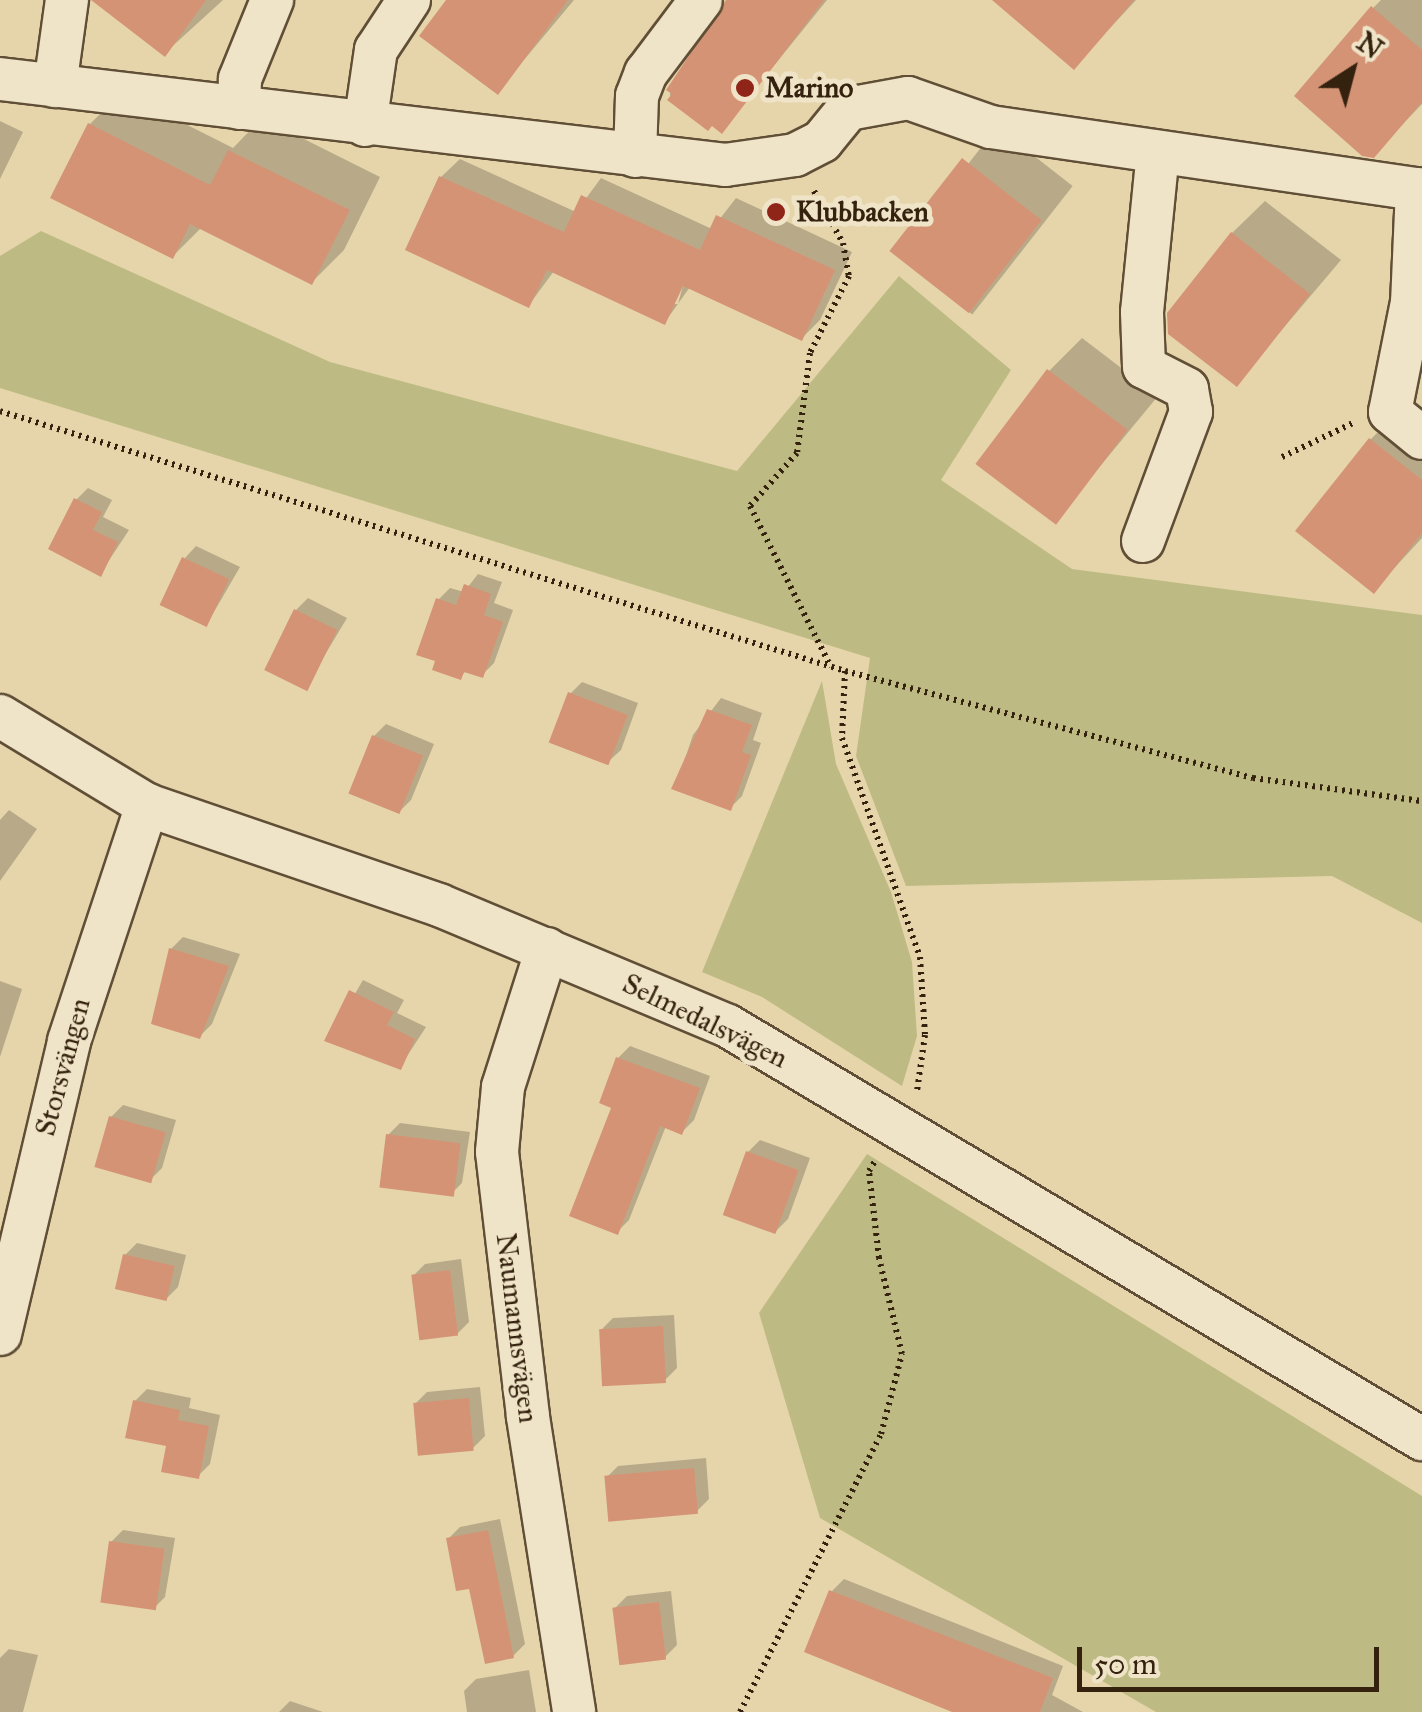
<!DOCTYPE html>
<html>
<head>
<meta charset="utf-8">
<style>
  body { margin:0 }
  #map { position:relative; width:1422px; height:1712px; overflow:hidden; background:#e6d5aa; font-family:"IM FELL Great Primer",serif }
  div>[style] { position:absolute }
  .green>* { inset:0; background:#bdbb83 }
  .shadow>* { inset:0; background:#0003; transform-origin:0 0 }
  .building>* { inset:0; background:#d59375; transform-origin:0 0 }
  .path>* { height:6px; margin-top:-3px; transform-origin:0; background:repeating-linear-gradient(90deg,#34220f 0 2.5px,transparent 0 7.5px) }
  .roads { filter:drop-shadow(2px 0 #604f36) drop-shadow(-2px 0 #604f36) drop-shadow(0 2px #604f36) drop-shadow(0 -2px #604f36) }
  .minor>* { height:42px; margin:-21px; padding:0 21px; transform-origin:21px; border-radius:21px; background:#efe4c8 }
  .dots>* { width:28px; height:28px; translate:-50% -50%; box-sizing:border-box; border:5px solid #efe4c8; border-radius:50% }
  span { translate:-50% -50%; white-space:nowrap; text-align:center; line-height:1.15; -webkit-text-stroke:10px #efe4c8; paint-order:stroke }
  .poi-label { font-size:28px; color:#34220f; font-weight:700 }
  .left { translate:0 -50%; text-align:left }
  .street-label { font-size:28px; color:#34220f }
  .north { position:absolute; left:1302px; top:20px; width:100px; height:100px; -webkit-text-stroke:8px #efe4c8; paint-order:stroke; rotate:36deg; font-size:28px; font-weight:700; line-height:40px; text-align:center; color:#34220f }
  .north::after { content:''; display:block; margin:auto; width:35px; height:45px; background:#34220f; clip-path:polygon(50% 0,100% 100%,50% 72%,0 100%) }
  .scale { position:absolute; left:1077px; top:1647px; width:302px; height:45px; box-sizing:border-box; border:5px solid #34220f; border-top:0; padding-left:12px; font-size:30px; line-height:35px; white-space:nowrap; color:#34220f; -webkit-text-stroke:8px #efe4c8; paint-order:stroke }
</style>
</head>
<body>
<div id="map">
  <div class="green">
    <div style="clip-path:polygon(41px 231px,330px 362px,737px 471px,899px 276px,1011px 370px,941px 480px,1072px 569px,1422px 615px,1422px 923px,1332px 876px,906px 886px,856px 756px,870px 658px,0 388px,0 256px)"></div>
    <div style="clip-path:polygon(822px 681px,836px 764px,891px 892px,912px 962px,917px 1036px,902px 1086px,762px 997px,702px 972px)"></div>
    <div style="clip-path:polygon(867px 1154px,1422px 1496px,1422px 1712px,1156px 1712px,820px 1518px,759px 1313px)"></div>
  </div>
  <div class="shadow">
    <div style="clip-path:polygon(111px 0,223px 0,165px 53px)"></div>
    <div style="clip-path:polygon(449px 0,574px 0,498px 91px)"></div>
    <div style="clip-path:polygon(729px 0,827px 0,722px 130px,670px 99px,670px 86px)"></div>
    <div style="clip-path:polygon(1005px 0,1136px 0,1074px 67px)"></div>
    <div style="clip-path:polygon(1381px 0,1422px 0,1422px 104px,1373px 155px,1373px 8px)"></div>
    <div style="clip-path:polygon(122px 92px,233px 148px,262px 118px,380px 177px,344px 250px,312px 282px,202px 227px,173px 256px,90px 124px)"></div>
    <div style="clip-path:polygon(0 121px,23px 132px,0 179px)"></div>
    <div style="left:997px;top:127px;width:96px;height:163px;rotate:38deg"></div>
    <div style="clip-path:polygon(evenodd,460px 159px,576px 212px,601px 178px,712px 229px,736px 198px,852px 252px,820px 320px,802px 338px,690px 287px,665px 322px,554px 271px,529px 305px,409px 249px,441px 177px,460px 159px,686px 274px,678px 304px,672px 304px,686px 274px)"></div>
    <div style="clip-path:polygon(1265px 201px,1341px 260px,1236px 384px,1232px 233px)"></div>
    <div style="clip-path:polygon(1082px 338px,1158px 396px,1055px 521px,1049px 371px)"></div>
    <div style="clip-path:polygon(1403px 407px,1422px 422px,1422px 538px,1374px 590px,1370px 440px)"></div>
    <div style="clip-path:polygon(88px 488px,112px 500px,103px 517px,129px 530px,100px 574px,76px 500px)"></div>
    <div style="clip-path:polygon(196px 546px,240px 567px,207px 624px,185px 558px)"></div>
    <div style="clip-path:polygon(478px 574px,502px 582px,494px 603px,513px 610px,494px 663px,482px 675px,467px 670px,460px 677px,438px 600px,450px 588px,464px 592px)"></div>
    <div style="clip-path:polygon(308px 598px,347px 618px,305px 688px,296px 610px)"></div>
    <div style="clip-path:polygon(582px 682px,638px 703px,621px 750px,609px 761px,570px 694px)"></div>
    <div style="clip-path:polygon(721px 698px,762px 713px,753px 740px,761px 743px,742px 796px,730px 808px,675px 788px,693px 735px)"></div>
    <div style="clip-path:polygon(386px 724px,434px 744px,411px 800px,399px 812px,374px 736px)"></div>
    <div style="clip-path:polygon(9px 810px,37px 829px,0 881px,0 820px)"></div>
    <div style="clip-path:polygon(183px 937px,240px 954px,212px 1024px,200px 1036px,171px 949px)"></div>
    <div style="clip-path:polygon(363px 980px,404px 1000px,397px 1013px,426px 1027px,400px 1067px,328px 1040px)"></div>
    <div style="clip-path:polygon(0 981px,22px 989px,0 1057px)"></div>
    <div style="clip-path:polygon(630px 1046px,710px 1076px,694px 1120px,682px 1132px,666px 1126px,629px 1220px,617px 1232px,615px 1107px,618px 1058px)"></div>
    <div style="clip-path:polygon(123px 1105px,176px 1120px,162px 1168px,150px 1180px,111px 1117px)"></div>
    <div style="clip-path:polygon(400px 1123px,470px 1132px,462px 1183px,450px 1195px,388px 1135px)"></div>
    <div style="clip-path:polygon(760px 1140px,810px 1158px,788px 1219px,776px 1231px,748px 1152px)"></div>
    <div style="clip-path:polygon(137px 1243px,186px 1255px,178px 1287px,166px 1299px,125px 1255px)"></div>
    <div style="clip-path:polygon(461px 1259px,469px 1322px,457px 1334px,413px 1276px,425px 1264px)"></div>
    <div style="clip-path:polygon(674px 1315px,677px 1368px,665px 1380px,601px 1330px,613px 1318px)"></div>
    <div style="clip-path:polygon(480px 1387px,485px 1436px,473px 1448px,415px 1404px,427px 1392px)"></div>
    <div style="clip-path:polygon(147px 1389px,191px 1398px,189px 1408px,220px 1415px,210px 1464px,198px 1476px,135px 1401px)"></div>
    <div style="clip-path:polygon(706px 1458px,709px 1499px,697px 1511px,606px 1478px,618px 1466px)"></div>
    <div style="clip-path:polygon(500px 1519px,525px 1644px,513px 1656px,448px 1539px,460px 1527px)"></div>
    <div style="clip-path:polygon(123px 1530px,175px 1538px,165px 1597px,153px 1609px,111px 1542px)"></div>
    <div style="clip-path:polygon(844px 1579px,1063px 1666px,1052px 1695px,1083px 1712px,959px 1712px,832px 1591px)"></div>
    <div style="clip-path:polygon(671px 1591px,677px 1645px,665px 1657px,615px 1608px,627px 1596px)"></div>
    <div style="clip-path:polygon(9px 1649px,38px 1655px,23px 1712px,0 1712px,0 1658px)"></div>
    <div style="clip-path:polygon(529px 1670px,536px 1712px,467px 1712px,464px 1691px,476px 1679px)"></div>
    <div style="clip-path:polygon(290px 1701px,323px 1712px,279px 1712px)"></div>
  </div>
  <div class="building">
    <div style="clip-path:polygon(91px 0,206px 0,165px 57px)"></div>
    <div style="clip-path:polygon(446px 0,568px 0,498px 95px,419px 36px)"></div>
    <div style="clip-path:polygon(726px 0,824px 0,722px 134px,712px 126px,708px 131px,667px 100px,672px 94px,666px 90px)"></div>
    <div style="clip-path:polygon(992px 0,1134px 0,1074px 70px)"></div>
    <div style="clip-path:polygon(1371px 6px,1422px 50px,1422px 102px,1374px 158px,1362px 156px,1294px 96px)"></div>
    <div style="clip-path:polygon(88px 123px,210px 185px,228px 150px,350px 210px,312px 285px,190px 224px,173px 259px,50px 198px)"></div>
    <div style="left:962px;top:158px;width:101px;height:118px;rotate:38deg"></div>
    <div style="clip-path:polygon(439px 176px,564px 232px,581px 195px,700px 250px,716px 215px,835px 270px,802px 341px,683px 286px,665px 325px,547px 270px,529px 308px,405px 250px)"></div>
    <div style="clip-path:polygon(1231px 232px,1310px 294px,1237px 387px,1168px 334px,1167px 313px)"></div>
    <div style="left:1047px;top:369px;width:101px;height:119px;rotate:37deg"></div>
    <div style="clip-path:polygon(1369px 438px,1422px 480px,1422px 533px,1374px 594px,1295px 531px)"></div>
    <div style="clip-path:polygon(74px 498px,102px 512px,93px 530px,118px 542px,101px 577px,48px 549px)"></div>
    <div style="left:182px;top:557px;width:52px;height:53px;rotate:25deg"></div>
    <div style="clip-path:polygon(464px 584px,491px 594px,484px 615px,503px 622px,483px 678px,464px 672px,461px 680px,432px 670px,435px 661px,416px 655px,436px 598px,456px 605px)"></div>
    <div style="left:294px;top:609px;width:48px;height:68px;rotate:26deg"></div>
    <div style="left:568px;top:692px;width:64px;height:54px;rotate:21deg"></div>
    <div style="clip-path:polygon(707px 709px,752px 725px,742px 752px,751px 755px,731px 811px,671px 789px)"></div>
    <div style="left:372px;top:735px;width:55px;height:63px;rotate:22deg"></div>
    <div style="clip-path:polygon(169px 948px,229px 966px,200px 1039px,151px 1024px)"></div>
    <div style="clip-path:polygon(349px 990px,394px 1012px,387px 1025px,415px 1039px,401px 1070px,324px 1041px)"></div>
    <div style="clip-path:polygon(616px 1057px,700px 1088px,682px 1135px,660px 1126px,618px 1235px,569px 1216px,611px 1108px,599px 1103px)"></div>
    <div style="left:109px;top:1116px;width:59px;height:53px;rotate:16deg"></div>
    <div style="left:386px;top:1134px;width:75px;height:54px;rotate:7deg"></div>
    <div style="left:746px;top:1151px;width:56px;height:68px;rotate:20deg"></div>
    <div style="left:123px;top:1254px;width:53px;height:36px;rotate:13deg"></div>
    <div style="left:450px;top:1270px;width:66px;height:39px;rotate:83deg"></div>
    <div style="left:663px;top:1326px;width:57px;height:64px;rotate:87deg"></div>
    <div style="left:469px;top:1398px;width:53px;height:56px;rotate:85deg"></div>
    <div style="clip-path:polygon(133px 1400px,180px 1410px,178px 1420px,209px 1426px,199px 1479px,161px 1472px,166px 1446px,125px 1438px)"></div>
    <div style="left:694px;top:1468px;width:46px;height:90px;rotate:85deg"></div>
    <div style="clip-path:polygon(488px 1530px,514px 1658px,485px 1664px,469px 1589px,456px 1591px,446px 1538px)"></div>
    <div style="left:109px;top:1541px;width:56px;height:62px;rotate:8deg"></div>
    <div style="clip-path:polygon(829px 1590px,1053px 1678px,1040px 1712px,952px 1712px,804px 1652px)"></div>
    <div style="left:659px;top:1602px;width:58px;height:47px;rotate:83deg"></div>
  </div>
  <div class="path">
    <div style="left:814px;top:191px;width:60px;rotate:60.9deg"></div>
    <div style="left:843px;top:243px;width:34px;rotate:80deg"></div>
    <div style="left:849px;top:276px;width:86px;rotate:116.9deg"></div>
    <div style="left:810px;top:353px;width:101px;rotate:97.4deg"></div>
    <div style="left:797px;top:453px;width:71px;rotate:131.6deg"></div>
    <div style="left:750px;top:506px;width:180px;rotate:63.3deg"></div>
    <div style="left:0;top:411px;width:884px;rotate:17.1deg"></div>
    <div style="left:845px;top:671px;width:422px;rotate:14.7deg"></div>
    <div style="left:1253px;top:778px;width:171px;rotate:7.8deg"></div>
    <div style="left:1282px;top:457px;width:81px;rotate:-25.6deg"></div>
    <div style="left:845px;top:671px;width:67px;rotate:92.6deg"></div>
    <div style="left:842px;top:738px;width:232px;rotate:70.4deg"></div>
    <div style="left:920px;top:957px;width:78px;rotate:86.3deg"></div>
    <div style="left:925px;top:1035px;width:57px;rotate:98.1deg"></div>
    <div style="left:740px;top:1712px;width:312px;rotate:-63.1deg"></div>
    <div style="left:881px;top:1434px;width:83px;rotate:-75.3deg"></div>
    <div style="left:902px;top:1354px;width:99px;rotate:-103.5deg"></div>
    <div style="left:879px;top:1258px;width:88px;rotate:-96.6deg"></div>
    <div style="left:869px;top:1171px;width:12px;rotate:-59deg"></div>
  </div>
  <div class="roads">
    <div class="minor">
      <div style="left:0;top:79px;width:730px;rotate:6.76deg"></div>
      <div style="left:725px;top:165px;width:71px;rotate:-8.1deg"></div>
      <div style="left:795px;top:155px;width:30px;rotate:-27deg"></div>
      <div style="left:822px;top:141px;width:41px;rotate:-50.9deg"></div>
      <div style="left:848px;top:109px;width:61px;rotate:-10.4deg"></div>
      <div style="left:908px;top:98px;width:88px;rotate:19.3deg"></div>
      <div style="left:991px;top:127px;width:436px;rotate:8.3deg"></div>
      <div style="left:55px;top:86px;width:87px;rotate:-82.1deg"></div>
      <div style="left:239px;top:108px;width:29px;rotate:-88deg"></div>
      <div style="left:240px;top:79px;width:85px;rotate:-67.9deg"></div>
      <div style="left:365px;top:125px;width:76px;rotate:-81.7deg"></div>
      <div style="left:376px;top:50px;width:60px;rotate:-56.6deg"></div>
      <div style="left:635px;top:156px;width:60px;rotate:-88.1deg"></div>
      <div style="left:637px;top:96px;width:25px;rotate:-69deg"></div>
      <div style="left:646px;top:73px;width:91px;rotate:-53deg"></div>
      <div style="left:1417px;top:189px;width:113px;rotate:92.5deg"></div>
      <div style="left:1412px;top:302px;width:112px;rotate:101.3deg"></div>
      <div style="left:1390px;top:412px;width:41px;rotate:39.1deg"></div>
      <div style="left:1143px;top:541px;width:138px;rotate:-69.6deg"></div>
      <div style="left:1191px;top:412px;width:23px;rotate:-100deg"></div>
      <div style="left:1187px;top:389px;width:48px;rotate:-152.9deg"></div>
      <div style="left:1144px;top:367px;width:55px;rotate:-92.1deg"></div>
      <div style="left:1142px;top:312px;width:161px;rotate:-84.3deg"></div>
      <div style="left:0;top:716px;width:172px;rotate:31.2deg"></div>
      <div style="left:147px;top:805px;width:309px;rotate:18.9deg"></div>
      <div style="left:439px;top:905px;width:313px;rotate:22.7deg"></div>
      <div style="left:728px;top:1026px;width:808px;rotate:30.76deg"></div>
      <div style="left:547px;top:949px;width:145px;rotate:107.7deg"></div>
      <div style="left:503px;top:1087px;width:65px;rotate:95.3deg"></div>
      <div style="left:497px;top:1152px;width:267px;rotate:83.3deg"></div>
      <div style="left:528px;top:1417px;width:299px;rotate:81.1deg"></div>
      <div style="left:0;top:1334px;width:301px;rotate:-76.7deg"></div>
      <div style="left:69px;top:1041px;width:249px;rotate:-71.7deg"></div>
    </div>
  </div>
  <div class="dots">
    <div style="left:745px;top:88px;background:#8f2418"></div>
    <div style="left:776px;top:212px;background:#8f2418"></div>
  </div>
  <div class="poi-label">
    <span class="left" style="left:765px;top:88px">Marino</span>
    <span class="left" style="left:796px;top:212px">Klubbacken</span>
  </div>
  <div class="street-label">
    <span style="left:705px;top:1021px;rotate:26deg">Selmedalsvägen</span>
    <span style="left:63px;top:1067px;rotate:-75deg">Storsvängen</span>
    <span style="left:517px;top:1328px;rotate:83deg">Naumannsvägen</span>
  </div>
  <div class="north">N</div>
  <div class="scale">50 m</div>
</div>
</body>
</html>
